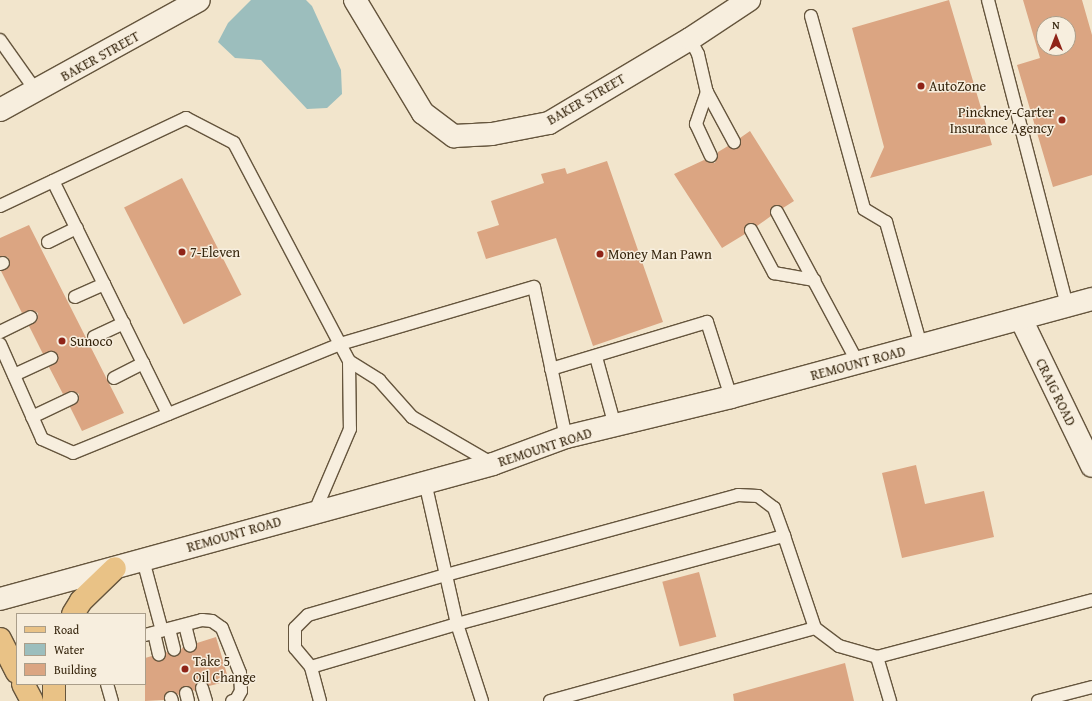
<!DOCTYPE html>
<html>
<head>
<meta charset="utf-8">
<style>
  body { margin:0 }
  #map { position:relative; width:1092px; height:701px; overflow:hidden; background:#f2e5cc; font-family:"Gentium Book Plus",serif }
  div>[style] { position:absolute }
  .water>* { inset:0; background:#9cbebd }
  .building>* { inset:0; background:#dba582; transform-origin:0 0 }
  .roads { filter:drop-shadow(1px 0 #65553d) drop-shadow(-1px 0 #65553d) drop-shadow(0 1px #65553d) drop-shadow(0 -1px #65553d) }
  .service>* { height:12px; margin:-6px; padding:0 6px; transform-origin:6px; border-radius:6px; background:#f7eede }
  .minor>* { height:22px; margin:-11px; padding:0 11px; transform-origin:11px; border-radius:11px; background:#f7eede }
  .secondary>* { height:22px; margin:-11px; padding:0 11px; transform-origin:11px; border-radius:11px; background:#f7eede }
  .primary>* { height:22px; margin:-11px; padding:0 11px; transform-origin:11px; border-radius:11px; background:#e9c286 }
  .dots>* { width:11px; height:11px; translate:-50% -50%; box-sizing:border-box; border:2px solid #f7eede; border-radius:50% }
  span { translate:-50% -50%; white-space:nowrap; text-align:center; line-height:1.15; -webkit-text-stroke:3px #f7eede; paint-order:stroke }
  .street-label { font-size:14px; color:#36250d }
  .poi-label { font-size:14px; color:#36250d }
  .left { translate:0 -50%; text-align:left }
  .right { translate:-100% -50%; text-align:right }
  .legend { position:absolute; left:16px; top:613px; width:130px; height:72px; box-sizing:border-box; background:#f7eede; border:1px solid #aa9e8a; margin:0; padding:5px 7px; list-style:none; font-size:12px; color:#36250d }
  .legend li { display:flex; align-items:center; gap:8px; height:20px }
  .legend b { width:20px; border:1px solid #aa9e8a }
  .north { position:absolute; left:1036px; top:16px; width:40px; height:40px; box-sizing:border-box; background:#f7eede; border:1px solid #aa9e8a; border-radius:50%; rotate:0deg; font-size:11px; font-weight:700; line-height:16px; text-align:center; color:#36250d }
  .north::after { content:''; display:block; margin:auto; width:14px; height:18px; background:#8f2418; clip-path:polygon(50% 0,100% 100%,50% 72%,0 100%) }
</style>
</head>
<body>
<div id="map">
  <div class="water">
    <div style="clip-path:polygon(251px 0,306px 0,312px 6px,341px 70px,342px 94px,327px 108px,307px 109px,261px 60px,235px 58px,218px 42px,228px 23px)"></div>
  </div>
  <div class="building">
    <div style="clip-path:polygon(949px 0,992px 145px,870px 178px,884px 147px,852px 28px)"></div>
    <div style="clip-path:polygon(evenodd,1023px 0,1082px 0,1092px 35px,1092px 175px,1053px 187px,1017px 65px,1040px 58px,1023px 0,1044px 24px,1068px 24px,1068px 48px,1044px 48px,1044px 24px)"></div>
    <div style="clip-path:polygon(750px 131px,794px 201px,783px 208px,773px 206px,771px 216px,757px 226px,747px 224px,745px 234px,722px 248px,674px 174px,704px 160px,715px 163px,718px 152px,728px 146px,738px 148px,740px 138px)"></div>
    <div style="clip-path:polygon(607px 161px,663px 322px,593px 346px,556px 238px,486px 259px,477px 232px,499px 225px,491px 201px,544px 183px,541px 174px,565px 168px,567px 174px)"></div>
    <div style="left:182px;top:178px;width:131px;height:65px;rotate:63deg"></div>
    <div style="clip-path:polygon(29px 225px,124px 413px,82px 431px,70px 407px,78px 402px,79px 394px,72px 391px,63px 394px,49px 367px,57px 362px,58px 355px,51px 351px,43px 354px,29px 326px,37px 321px,38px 313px,31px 310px,22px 313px,1px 271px,10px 264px,8px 257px,0 256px,0 238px)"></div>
    <div style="clip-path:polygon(916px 465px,925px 504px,984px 491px,994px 537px,902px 558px,882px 473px)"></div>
    <div style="left:699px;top:572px;width:67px;height:38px;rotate:75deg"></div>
    <div style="clip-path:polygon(216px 637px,229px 681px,209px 686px,200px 681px,195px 691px,185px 686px,179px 695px,169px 691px,164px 700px,145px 701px,145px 658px,152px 656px,161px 661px,166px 652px,176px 656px,183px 647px,192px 652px,197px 643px)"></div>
    <div style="clip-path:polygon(845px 663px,854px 701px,734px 701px,733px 694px)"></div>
  </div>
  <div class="roads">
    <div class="service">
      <div style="left:988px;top:0;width:316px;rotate:75.5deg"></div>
      <div style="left:811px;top:16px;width:200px;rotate:74.6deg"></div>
      <div style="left:864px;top:209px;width:26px;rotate:31deg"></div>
      <div style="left:886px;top:222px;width:129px;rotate:74.2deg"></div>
      <div style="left:690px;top:39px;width:17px;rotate:62deg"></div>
      <div style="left:698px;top:54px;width:39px;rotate:77deg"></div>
      <div style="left:707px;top:92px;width:57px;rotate:61.6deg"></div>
      <div style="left:0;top:40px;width:62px;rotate:54.8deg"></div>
      <div style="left:707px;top:92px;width:34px;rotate:109deg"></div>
      <div style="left:696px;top:124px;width:35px;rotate:65deg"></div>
      <div style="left:53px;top:181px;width:260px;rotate:63.7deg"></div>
      <div style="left:0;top:206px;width:206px;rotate:-25.3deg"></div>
      <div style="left:186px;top:118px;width:54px;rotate:27.5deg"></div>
      <div style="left:234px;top:143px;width:227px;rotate:62.2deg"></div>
      <div style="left:340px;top:344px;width:202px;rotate:-16.4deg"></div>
      <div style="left:534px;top:287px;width:153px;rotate:78deg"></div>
      <div style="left:777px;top:212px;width:171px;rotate:61.8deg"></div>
      <div style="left:751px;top:230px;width:49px;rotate:61.9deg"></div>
      <div style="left:774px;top:273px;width:41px;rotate:9.9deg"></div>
      <div style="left:48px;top:242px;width:32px;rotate:-26deg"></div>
      <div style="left:0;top:264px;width:3px;rotate:-18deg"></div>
      <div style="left:75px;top:297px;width:32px;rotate:-24deg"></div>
      <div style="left:0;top:332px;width:34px;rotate:-26deg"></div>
      <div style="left:94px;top:337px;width:33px;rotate:-25deg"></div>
      <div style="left:0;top:344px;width:104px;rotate:66.1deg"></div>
      <div style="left:42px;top:439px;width:34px;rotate:24deg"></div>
      <div style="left:73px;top:453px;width:288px;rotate:-22.2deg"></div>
      <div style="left:340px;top:344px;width:19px;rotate:62deg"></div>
      <div style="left:349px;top:361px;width:68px;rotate:89.2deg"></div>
      <div style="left:350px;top:429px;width:89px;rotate:113.1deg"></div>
      <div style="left:596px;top:357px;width:72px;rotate:74.6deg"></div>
      <div style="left:349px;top:361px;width:36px;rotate:32deg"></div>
      <div style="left:379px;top:380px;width:50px;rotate:48.3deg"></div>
      <div style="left:412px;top:417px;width:94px;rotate:30.1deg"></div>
      <div style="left:551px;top:369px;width:163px;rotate:-16.8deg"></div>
      <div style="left:707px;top:322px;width:79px;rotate:72.3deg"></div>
      <div style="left:14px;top:375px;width:41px;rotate:-24.7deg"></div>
      <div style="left:114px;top:378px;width:33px;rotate:-27deg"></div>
      <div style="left:32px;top:417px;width:44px;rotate:-25.4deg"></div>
      <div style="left:425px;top:482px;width:146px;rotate:77.3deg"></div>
      <div style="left:457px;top:624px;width:81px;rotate:72deg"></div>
      <div style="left:143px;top:560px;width:73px;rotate:75deg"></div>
      <div style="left:185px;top:625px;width:21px;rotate:76deg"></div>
      <div style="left:169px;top:629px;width:21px;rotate:76deg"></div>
      <div style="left:154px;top:633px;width:22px;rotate:77deg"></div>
      <div style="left:145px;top:635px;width:59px;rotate:-14.7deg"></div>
      <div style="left:202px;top:620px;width:10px;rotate:6deg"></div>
      <div style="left:212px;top:621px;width:12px;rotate:35deg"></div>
      <div style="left:222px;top:628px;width:48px;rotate:68.2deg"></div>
      <div style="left:240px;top:673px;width:18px;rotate:87deg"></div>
      <div style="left:241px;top:691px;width:10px;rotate:119deg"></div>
      <div style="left:236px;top:700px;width:4px;rotate:166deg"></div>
      <div style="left:877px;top:657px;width:46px;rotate:73.5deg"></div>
      <div style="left:311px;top:667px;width:25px;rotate:-130deg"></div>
      <div style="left:295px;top:648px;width:20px;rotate:-90deg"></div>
      <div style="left:295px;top:628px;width:18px;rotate:-45deg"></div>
      <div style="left:308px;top:615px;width:144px;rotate:-16.2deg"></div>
      <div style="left:446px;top:575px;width:303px;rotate:-15.3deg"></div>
      <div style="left:738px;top:495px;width:20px;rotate:3deg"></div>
      <div style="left:758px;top:496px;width:20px;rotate:37deg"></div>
      <div style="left:774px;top:508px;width:30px;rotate:70deg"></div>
      <div style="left:107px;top:684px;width:18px;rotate:74deg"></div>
      <div style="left:202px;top:688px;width:14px;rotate:73deg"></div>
      <div style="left:186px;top:693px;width:8px;rotate:76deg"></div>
      <div style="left:171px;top:698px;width:3px;rotate:72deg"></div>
      <div style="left:320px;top:701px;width:35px;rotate:-105deg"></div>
      <div style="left:311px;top:667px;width:152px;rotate:-16.4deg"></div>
      <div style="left:457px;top:624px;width:339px;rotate:-15.1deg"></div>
      <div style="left:784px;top:536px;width:97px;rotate:71.4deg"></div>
      <div style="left:815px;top:628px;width:30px;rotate:37deg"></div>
      <div style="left:839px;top:646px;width:40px;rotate:16deg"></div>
      <div style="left:877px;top:657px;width:222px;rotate:-14.8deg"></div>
      <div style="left:550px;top:701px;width:275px;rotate:-15.4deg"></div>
      <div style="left:1038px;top:701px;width:56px;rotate:-14.5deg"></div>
    </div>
    <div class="minor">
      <div style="left:355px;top:0;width:132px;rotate:59deg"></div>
      <div style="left:423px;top:113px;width:39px;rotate:37deg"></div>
      <div style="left:454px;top:136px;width:38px;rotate:-3deg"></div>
      <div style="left:492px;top:134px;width:58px;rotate:-10.9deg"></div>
      <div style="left:549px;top:123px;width:164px;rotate:-30.8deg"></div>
      <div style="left:690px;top:39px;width:71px;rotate:-33.5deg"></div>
      <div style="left:0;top:110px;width:227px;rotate:-28.9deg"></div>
      <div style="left:1021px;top:319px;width:163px;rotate:64.2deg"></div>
    </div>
    <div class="secondary">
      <div style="left:0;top:599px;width:511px;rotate:-15.31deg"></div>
      <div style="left:493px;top:464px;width:78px;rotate:-20.3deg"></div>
      <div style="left:566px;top:437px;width:170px;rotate:-13.6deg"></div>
      <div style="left:731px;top:397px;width:374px;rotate:-15.2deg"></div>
    </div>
    <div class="primary">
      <div style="left:73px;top:614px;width:15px;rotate:-58deg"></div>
      <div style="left:81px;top:601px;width:47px;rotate:-44.1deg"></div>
      <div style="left:0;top:639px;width:37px;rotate:63deg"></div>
      <div style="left:23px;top:684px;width:19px;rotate:62deg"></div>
      <div style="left:54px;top:684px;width:17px;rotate:90deg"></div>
    </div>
  </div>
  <div class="dots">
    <div style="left:921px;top:86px;background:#8f2418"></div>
    <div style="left:1062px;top:120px;background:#8f2418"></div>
    <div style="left:182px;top:252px;background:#8f2418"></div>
    <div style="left:600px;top:254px;background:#8f2418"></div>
    <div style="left:62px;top:341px;background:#8f2418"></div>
    <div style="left:185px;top:669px;background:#8f2418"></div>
  </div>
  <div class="street-label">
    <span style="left:100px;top:56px;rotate:-29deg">BAKER STREET</span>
    <span style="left:586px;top:99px;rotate:-30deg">BAKER STREET</span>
    <span style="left:858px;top:363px;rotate:-15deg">REMOUNT ROAD</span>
    <span style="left:1056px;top:392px;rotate:64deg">CRAIG ROAD</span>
    <span style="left:545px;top:447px;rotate:-18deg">REMOUNT ROAD</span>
    <span style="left:234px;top:534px;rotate:-16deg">REMOUNT ROAD</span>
  </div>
  <div class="poi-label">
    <span class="left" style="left:929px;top:86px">AutoZone</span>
    <span class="right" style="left:1054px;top:120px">Pinckney-Carter<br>Insurance Agency</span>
    <span class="left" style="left:190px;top:252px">7-Eleven</span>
    <span class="left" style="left:608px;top:254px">Money Man Pawn</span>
    <span class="left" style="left:70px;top:341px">Sunoco</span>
    <span class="left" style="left:193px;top:669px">Take 5<br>Oil Change</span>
  </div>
  <ul class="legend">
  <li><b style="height:5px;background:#e9c286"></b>Road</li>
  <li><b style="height:11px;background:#9cbebd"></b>Water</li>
  <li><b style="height:11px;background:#dba582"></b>Building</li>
  </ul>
  <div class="north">N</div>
</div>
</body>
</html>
